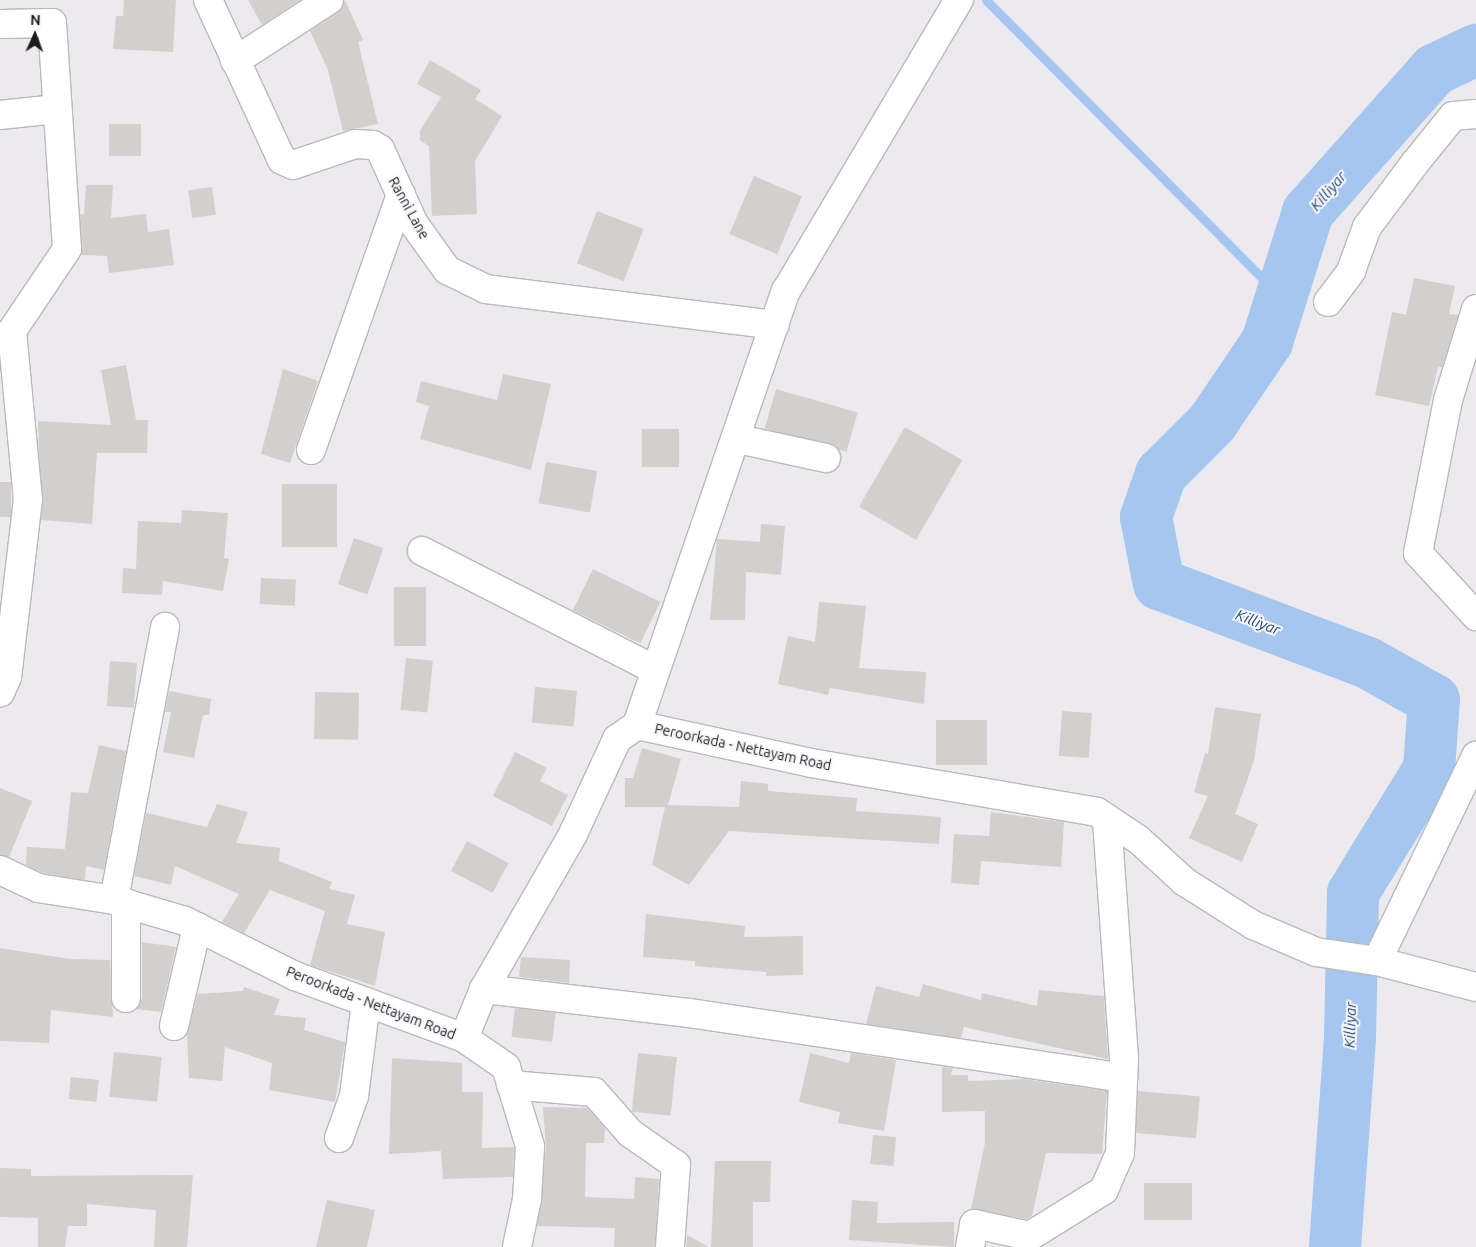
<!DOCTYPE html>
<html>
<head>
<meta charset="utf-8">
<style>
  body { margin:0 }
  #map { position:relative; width:1476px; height:1247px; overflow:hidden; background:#eceaee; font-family:Ubuntu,sans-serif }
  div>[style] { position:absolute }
  .stream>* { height:9px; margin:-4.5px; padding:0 4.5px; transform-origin:4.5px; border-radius:4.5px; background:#a5c6ee }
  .river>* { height:52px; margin:-26px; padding:0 26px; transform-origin:26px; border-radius:26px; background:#a5c6ee }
  .building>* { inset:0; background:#d2cfcc; transform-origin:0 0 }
  .roads { filter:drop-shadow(1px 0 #bab9bc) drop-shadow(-1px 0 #bab9bc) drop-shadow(0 1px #bab9bc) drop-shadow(0 -1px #bab9bc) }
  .minor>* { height:28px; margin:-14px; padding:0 14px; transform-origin:14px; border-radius:14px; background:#fff }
  .tertiary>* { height:28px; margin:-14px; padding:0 14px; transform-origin:14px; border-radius:14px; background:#fff }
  span { translate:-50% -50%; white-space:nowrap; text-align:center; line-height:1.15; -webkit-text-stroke:4px #f9f7fb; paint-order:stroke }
  .street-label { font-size:14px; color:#1d1c1e }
  .water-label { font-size:15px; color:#164575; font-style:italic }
  .north { position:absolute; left:10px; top:10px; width:50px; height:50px; -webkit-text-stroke:4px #f9f7fb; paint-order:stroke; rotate:2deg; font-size:14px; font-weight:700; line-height:20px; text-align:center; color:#1d1c1e }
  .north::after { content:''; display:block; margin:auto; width:18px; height:22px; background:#1d1c1e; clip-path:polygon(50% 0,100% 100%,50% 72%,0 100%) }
</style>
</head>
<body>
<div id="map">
  <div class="stream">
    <div style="left:986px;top:0;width:419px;rotate:45.2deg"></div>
  </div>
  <div class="river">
    <div style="left:1335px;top:1247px;width:210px;rotate:-85.9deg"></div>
    <div style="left:1350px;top:1038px;width:145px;rotate:-88.8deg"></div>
    <div style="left:1353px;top:893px;width:145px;rotate:-58.5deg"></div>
    <div style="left:1429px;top:769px;width:69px;rotate:-85.9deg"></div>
    <div style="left:1434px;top:700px;width:76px;rotate:-150.7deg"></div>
    <div style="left:1368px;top:663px;width:223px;rotate:-159.3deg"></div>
    <div style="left:1159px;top:584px;width:68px;rotate:-101deg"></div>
    <div style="left:1146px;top:517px;width:46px;rotate:-70.8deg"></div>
    <div style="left:1161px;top:474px;width:72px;rotate:-45deg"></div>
    <div style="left:1212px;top:423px;width:98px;rotate:-55.8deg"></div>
    <div style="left:1267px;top:342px;width:136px;rotate:-72.5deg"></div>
    <div style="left:1308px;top:212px;width:190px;rotate:-48.4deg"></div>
    <div style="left:1434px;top:70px;width:47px;rotate:-25.5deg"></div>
  </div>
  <div class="building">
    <div style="clip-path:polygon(124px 0,176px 0,173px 52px,113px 49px,116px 16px,123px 16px)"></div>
    <div style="clip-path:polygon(248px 0,300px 0,262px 25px)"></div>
    <div style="clip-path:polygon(345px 0,363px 40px,358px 42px,378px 124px,343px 131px,328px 70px,310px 31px,338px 13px)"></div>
    <div style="clip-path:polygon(430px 60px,481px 90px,475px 99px,502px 116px,475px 161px,477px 214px,432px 216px,429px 146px,420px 140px,420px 131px,441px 97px,417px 84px)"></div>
    <div style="left:109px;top:124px;width:32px;height:32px"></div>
    <div style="left:754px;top:176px;width:52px;height:63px;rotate:23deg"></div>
    <div style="clip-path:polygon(86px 185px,113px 185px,111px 218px,146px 214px,148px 232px,169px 229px,174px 265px,109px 273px,107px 256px,81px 255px,80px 214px,84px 214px)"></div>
    <div style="left:212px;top:187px;width:28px;height:24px;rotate:82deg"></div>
    <div style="left:597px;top:211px;width:50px;height:56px;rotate:21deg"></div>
    <div style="clip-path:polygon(1414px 278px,1455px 286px,1449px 314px,1458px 315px,1442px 367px,1438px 367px,1429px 406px,1375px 395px,1392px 312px,1406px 315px)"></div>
    <div style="clip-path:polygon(126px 365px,136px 420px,148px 420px,147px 453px,97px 453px,92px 524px,41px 520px,38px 421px,111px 425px,101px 370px)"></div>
    <div style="clip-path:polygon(283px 369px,318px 381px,290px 463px,261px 454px)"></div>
    <div style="clip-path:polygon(503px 374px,551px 384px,531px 470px,420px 439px,429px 406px,416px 402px,421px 381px,497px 400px)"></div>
    <div style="left:776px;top:389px;width:85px;height:41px;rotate:16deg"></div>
    <div style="left:905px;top:427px;width:66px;height:92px;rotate:30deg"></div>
    <div style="left:679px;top:429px;width:38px;height:37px;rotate:90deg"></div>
    <div style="left:546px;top:462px;width:52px;height:42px;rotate:10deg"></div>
    <div style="left:0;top:482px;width:11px;height:35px"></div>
    <div style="left:282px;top:484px;width:55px;height:63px"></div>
    <div style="clip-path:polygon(182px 510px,228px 513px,224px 558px,229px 559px,223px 591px,163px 581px,162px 595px,122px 593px,123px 568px,136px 569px,138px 521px,181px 523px)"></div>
    <div style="clip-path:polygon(761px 524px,785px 526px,781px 575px,746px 572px,745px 620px,710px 620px,717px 539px,760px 542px)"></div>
    <div style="left:354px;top:538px;width:31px;height:49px;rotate:19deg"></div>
    <div style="left:593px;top:569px;width:75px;height:46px;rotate:26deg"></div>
    <div style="left:261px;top:578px;width:35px;height:26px;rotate:3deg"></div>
    <div style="left:394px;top:587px;width:32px;height:59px"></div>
    <div style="clip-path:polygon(819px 602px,866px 606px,859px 668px,926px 672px,924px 704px,830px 688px,828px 695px,778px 684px,788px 636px,815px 642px)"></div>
    <div style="left:406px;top:658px;width:27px;height:52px;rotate:6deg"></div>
    <div style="left:110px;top:661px;width:27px;height:45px;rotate:4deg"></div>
    <div style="left:535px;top:687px;width:42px;height:36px;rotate:5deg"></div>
    <div style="clip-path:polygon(169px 691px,211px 699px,209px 715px,203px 715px,194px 758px,163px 752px,171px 712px,165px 712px)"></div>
    <div style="left:315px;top:692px;width:44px;height:47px;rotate:1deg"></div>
    <div style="clip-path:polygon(1215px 707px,1261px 714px,1254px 761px,1235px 814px,1258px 824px,1242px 862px,1189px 838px,1208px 796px,1194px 792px,1205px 753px,1208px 754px)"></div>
    <div style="left:1062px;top:711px;width:30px;height:45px;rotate:4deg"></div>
    <div style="left:936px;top:720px;width:51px;height:45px"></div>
    <div style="clip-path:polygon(99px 745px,126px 751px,104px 870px,86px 866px,85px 880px,43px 873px,26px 865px,27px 847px,65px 849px,71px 792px,88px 793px)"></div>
    <div style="clip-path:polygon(642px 748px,681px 759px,668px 805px,739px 807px,741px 781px,768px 784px,768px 791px,857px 798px,856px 811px,941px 817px,939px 844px,729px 831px,689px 885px,652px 865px,665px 807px,625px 807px,625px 778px,633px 778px)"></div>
    <div style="clip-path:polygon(515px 752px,547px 768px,540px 781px,568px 795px,552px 826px,493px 796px)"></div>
    <div style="clip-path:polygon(0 788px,32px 801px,9px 857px,0 855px)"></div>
    <div style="clip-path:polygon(217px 804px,248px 812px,236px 843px,280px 848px,279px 861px,332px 882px,329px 889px,355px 895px,347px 924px,385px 932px,375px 986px,310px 965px,325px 911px,270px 890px,244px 933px,222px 922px,239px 894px,175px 866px,171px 885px,134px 876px,146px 813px,207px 827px)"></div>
    <div style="clip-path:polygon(991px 812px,1064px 822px,1061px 867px,981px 861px,979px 885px,951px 883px,954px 834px,989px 836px)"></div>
    <div style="left:467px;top:841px;width:47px;height:34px;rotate:28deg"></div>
    <div style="clip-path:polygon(646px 914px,745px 926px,744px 937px,803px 936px,803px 975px,766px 976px,766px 972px,695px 966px,695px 961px,643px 957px)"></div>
    <div style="clip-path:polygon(142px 942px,176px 947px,161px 1012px,136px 1009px,142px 998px)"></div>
    <div style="clip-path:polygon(0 948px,70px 959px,110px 960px,113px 1017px,51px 1010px,49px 1043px,0 1041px)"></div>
    <div style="clip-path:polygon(521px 957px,570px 960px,569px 983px,519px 977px)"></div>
    <div style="clip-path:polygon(923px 984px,981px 1000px,982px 993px,1037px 1006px,1039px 990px,1104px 996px,1108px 1059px,964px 1027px,961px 1038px,866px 1024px,876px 986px,919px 997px)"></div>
    <div style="clip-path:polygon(244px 987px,280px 999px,274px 1015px,306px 1018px,304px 1030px,345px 1042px,335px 1102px,269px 1090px,272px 1063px,225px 1047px,222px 1081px,189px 1078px,187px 1034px,198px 994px,243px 991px)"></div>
    <div style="left:515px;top:1008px;width:41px;height:29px;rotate:7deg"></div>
    <div style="left:114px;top:1052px;width:48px;height:45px;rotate:6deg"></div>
    <div style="left:638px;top:1053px;width:39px;height:59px;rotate:6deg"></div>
    <div style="clip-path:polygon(810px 1053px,849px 1063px,851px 1053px,896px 1060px,884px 1131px,838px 1123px,840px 1112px,799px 1102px)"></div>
    <div style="clip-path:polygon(392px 1058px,462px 1063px,462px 1092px,483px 1092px,482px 1148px,514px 1147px,513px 1177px,443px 1179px,441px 1151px,389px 1154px)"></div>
    <div style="clip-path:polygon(942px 1067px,953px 1068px,951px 1075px,968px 1075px,968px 1081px,1024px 1079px,1107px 1091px,1102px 1154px,1046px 1153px,1032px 1216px,1027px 1219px,971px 1209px,985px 1143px,985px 1111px,942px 1112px)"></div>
    <div style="left:71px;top:1077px;width:28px;height:22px;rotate:6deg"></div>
    <div style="left:1138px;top:1091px;width:62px;height:42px;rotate:5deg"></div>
    <div style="clip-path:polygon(543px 1107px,587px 1108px,605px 1128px,604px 1143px,586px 1143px,585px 1197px,634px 1199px,635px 1177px,659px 1179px,655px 1247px,614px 1247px,615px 1228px,537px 1226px,546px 1147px)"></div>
    <div style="left:873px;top:1135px;width:23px;height:29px;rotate:5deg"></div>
    <div style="clip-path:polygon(715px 1161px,771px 1161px,770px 1202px,753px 1202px,753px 1247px,711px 1247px)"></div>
    <div style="clip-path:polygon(0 1168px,31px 1169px,31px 1176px,193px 1175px,187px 1247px,154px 1247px,156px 1210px,87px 1204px,87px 1226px,68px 1226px,65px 1247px,38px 1247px,38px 1218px,0 1217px)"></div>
    <div style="left:1144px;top:1183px;width:48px;height:37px"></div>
    <div style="clip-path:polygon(327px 1200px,375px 1210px,367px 1247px,316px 1247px)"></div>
    <div style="clip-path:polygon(852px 1200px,878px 1202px,877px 1223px,954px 1222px,954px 1247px,849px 1240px)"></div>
    <div style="clip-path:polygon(687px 1235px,709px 1247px,686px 1247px)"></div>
  </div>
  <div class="roads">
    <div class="minor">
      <div style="left:208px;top:0;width:176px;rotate:65.2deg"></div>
      <div style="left:282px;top:160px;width:12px;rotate:24deg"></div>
      <div style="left:293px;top:165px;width:65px;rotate:-18.7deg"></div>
      <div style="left:355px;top:144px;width:18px;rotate:3deg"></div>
      <div style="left:373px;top:145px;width:8px;rotate:30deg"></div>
      <div style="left:380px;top:149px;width:82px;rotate:65.6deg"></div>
      <div style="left:414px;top:224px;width:57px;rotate:54.3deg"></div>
      <div style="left:447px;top:270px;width:43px;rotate:26deg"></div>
      <div style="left:486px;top:289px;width:291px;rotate:7.1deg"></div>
      <div style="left:0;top:24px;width:52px;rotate:-1.1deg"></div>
      <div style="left:52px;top:23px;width:226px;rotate:86.2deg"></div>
      <div style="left:67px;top:249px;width:99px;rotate:123.9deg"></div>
      <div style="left:12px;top:331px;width:169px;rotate:84.6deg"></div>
      <div style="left:28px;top:499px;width:179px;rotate:96.7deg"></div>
      <div style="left:7px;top:677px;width:17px;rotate:114deg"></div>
      <div style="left:235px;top:61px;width:112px;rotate:-33deg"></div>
      <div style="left:0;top:115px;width:57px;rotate:-6deg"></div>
      <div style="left:1328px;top:302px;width:39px;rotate:-53deg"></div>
      <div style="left:1351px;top:271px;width:47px;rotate:-70deg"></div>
      <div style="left:1367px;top:227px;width:80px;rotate:-53.1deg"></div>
      <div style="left:1415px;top:163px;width:60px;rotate:-51deg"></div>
      <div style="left:1453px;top:116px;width:23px;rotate:-5deg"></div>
      <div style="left:1476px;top:309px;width:95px;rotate:107.1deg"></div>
      <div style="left:1448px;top:400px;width:156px;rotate:101.1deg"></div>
      <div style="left:1418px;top:553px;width:86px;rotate:47.4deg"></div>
      <div style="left:738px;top:439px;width:90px;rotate:12.2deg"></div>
      <div style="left:311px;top:450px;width:271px;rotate:-70.6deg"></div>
      <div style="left:422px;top:551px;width:260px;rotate:27deg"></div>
      <div style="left:637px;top:725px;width:459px;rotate:-71.1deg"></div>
      <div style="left:786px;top:291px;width:339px;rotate:-59.3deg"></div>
      <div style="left:114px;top:900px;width:278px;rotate:-79.4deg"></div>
      <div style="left:126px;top:903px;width:95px;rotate:90deg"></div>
      <div style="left:1377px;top:961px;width:228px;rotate:-64.2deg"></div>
      <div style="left:484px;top:989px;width:206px;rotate:6.7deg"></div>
      <div style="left:689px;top:1013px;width:439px;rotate:8.5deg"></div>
      <div style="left:174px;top:1026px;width:102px;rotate:-76.9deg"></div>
      <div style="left:464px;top:1038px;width:51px;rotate:34.6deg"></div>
      <div style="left:506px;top:1067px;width:83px;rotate:73.1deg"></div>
      <div style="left:530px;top:1146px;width:53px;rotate:93.2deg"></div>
      <div style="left:527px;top:1199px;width:49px;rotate:101.8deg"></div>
      <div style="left:511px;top:1085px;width:83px;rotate:4.8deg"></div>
      <div style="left:594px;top:1092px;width:55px;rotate:48.7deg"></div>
      <div style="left:630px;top:1133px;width:56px;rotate:34.8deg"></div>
      <div style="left:676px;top:1165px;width:82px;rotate:94.2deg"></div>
      <div style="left:339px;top:1138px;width:45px;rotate:-70.3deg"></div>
      <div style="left:354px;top:1096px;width:95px;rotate:-82.7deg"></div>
      <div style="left:970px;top:1247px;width:23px;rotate:-80deg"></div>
      <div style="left:974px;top:1224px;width:57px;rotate:12.1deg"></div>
      <div style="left:1030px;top:1236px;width:87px;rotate:-31.9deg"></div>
      <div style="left:1104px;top:1190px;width:40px;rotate:-66.6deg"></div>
      <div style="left:1120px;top:1153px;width:95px;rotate:-87.6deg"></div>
      <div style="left:1124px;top:1058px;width:240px;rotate:-94.1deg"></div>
    </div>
    <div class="tertiary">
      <div style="left:0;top:870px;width:42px;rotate:25.3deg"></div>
      <div style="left:38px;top:888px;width:77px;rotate:9deg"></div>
      <div style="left:114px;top:900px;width:74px;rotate:16.5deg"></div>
      <div style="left:185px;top:921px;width:123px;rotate:26.6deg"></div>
      <div style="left:295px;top:976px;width:180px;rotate:20.1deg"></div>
      <div style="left:464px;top:1038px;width:53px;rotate:-67.8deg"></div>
      <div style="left:484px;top:989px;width:179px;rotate:-60.1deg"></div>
      <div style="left:573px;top:834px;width:105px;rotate:-65.1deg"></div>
      <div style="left:617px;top:739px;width:24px;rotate:-35deg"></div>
      <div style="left:637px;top:725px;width:178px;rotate:12.3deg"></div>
      <div style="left:811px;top:763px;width:290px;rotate:9.7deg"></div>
      <div style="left:1097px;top:812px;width:50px;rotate:33.7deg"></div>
      <div style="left:1139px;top:840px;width:62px;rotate:42.4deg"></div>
      <div style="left:1185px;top:882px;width:80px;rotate:32.3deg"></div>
      <div style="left:1253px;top:925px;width:69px;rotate:23.2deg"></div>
      <div style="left:1316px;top:952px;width:62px;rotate:8.4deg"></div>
      <div style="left:1377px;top:961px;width:102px;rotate:14.7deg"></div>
    </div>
  </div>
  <div class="street-label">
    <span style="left:409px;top:208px;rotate:61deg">Ranni Lane</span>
    <span style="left:743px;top:747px;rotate:12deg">Peroorkada - Nettayam Road</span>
    <span style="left:371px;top:1003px;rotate:21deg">Peroorkada - Nettayam Road</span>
  </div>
  <div class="water-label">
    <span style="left:1328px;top:191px;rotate:-49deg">Killiyar</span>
    <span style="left:1258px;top:622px;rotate:21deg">Killiyar</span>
    <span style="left:1350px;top:1025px;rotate:-88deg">Killiyar</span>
  </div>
  <div class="north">N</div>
</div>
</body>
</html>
